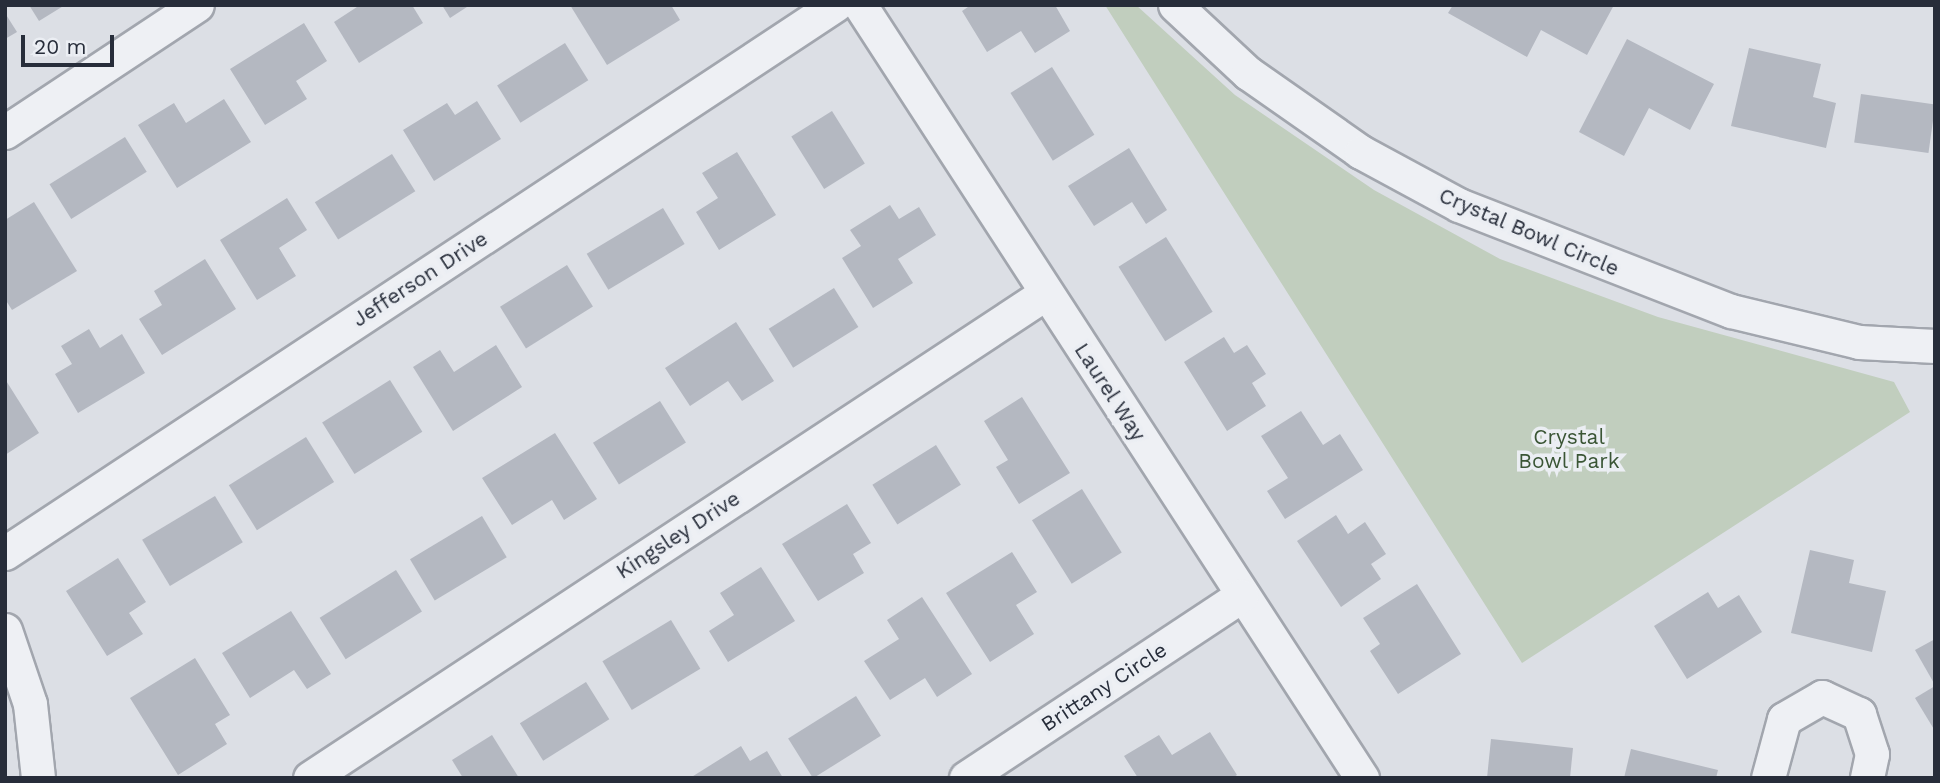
<!DOCTYPE html>
<html>
<head>
<meta charset="utf-8">
<style>
  body { margin:0 }
  #map { position:relative; width:1940px; height:783px; overflow:hidden; background:#dcdfe5; font-family:"Work Sans",sans-serif }
  div>[style] { position:absolute }
  .green>* { inset:0; background:#c1cebe }
  .building>* { inset:0; background:#b4b8c1; transform-origin:0 0 }
  .roads { filter:drop-shadow(2px 0 #a2a6ae) drop-shadow(-2px 0 #a2a6ae) drop-shadow(0 2px #a2a6ae) drop-shadow(0 -2px #a2a6ae) }
  .minor>* { height:33px; margin:-16.5px; padding:0 16.5px; transform-origin:16.5px; border-radius:16.5px; background:#eef0f4 }
  span { translate:-50% -50%; white-space:nowrap; text-align:center; line-height:1.15; -webkit-text-stroke:7px #ebeef3; paint-order:stroke }
  .street-label { font-size:21px; color:#272d3a }
  .park-label { font-size:21px; color:#3a5535 }
  .frame { position:absolute; inset:0; border:7px solid #272d3a; pointer-events:none }
  .scale { position:absolute; left:21px; top:35px; width:93px; height:32px; box-sizing:border-box; border:4px solid #272d3a; border-top:0; padding-left:9px; font-size:21px; line-height:24px; white-space:nowrap; color:#272d3a; -webkit-text-stroke:5px #ebeef3; paint-order:stroke }
</style>
</head>
<body>
<div id="map">
  <div class="green">
    <div style="clip-path:polygon(1105px 5px,1136px 5px,1235px 95px,1374px 190px,1500px 259px,1658px 317px,1894px 382px,1910px 412px,1522px 663px)"></div>
  </div>
  <div class="building">
    <div style="clip-path:polygon(29px 5px,65px 5px,39px 21px)"></div>
    <div style="clip-path:polygon(360px 5px,412px 5px,423px 23px,359px 63px,334px 22px)"></div>
    <div style="clip-path:polygon(442px 5px,470px 5px,450px 18px)"></div>
    <div style="clip-path:polygon(570px 5px,671px 5px,680px 20px,607px 65px)"></div>
    <div style="clip-path:polygon(971px 5px,1055px 5px,1070px 31px,1035px 53px,1021px 31px,987px 52px,962px 11px)"></div>
    <div style="clip-path:polygon(1453px 5px,1614px 5px,1587px 55px,1541px 30px,1527px 57px,1448px 13px)"></div>
    <div style="clip-path:polygon(5px 13px,17px 32px,5px 39px)"></div>
    <div style="clip-path:polygon(304px 23px,327px 61px,296px 81px,307px 99px,265px 125px,230px 69px)"></div>
    <div style="clip-path:polygon(1627px 39px,1714px 84px,1690px 130px,1649px 108px,1624px 156px,1579px 132px)"></div>
    <div style="left:565px;top:43px;width:44px;height:80px;rotate:58deg"></div>
    <div style="clip-path:polygon(1749px 48px,1821px 64px,1813px 97px,1836px 103px,1826px 148px,1731px 126px)"></div>
    <div style="left:1052px;top:67px;width:80px;height:49px;rotate:58deg"></div>
    <div style="left:1861px;top:94px;width:75px;height:49px;rotate:8deg"></div>
    <div style="clip-path:polygon(224px 99px,251px 142px,177px 188px,138px 125px,174px 103px,186px 123px)"></div>
    <div style="clip-path:polygon(477px 101px,501px 139px,434px 181px,403px 130px,447px 103px,455px 115px)"></div>
    <div style="left:832px;top:111px;width:62px;height:48px;rotate:58deg"></div>
    <div style="left:125px;top:137px;width:41px;height:89px;rotate:58deg"></div>
    <div style="clip-path:polygon(1129px 148px,1167px 210px,1146px 224px,1132px 202px,1094px 226px,1068px 186px)"></div>
    <div style="clip-path:polygon(737px 152px,776px 215px,719px 250px,696px 212px,718px 198px,702px 173px)"></div>
    <div style="left:392px;top:154px;width:44px;height:91px;rotate:58deg"></div>
    <div style="clip-path:polygon(287px 198px,307px 230px,279px 248px,296px 276px,257px 300px,220px 240px)"></div>
    <div style="clip-path:polygon(34px 202px,77px 271px,12px 310px,5px 299px,5px 220px)"></div>
    <div style="clip-path:polygon(890px 205px,899px 219px,919px 207px,936px 235px,898px 259px,913px 283px,873px 308px,842px 258px,861px 246px,850px 230px)"></div>
    <div style="left:663px;top:208px;width:42px;height:89px;rotate:59deg"></div>
    <div style="left:1166px;top:237px;width:88px;height:56px;rotate:58deg"></div>
    <div style="clip-path:polygon(205px 259px,236px 309px,162px 355px,139px 319px,162px 305px,154px 291px)"></div>
    <div style="left:567px;top:265px;width:49px;height:79px;rotate:58deg"></div>
    <div style="left:834px;top:288px;width:46px;height:77px;rotate:58deg"></div>
    <div style="clip-path:polygon(736px 322px,774px 381px,742px 401px,728px 381px,690px 406px,665px 368px)"></div>
    <div style="clip-path:polygon(89px 329px,100px 348px,122px 334px,145px 373px,78px 413px,55px 374px,72px 364px,61px 346px)"></div>
    <div style="clip-path:polygon(1224px 337px,1234px 353px,1247px 345px,1266px 374px,1252px 383px,1266px 406px,1227px 431px,1184px 362px)"></div>
    <div style="clip-path:polygon(496px 345px,522px 387px,453px 431px,413px 367px,440px 350px,454px 372px)"></div>
    <div style="clip-path:polygon(5px 379px,39px 433px,5px 455px)"></div>
    <div style="left:390px;top:380px;width:61px;height:80px;rotate:58deg"></div>
    <div style="clip-path:polygon(1022px 397px,1070px 473px,1019px 504px,996px 467px,1008px 460px,984px 421px)"></div>
    <div style="left:660px;top:401px;width:49px;height:79px;rotate:58deg"></div>
    <div style="clip-path:polygon(1301px 411px,1323px 445px,1340px 434px,1363px 470px,1285px 519px,1267px 491px,1288px 478px,1261px 436px)"></div>
    <div style="clip-path:polygon(555px 433px,597px 499px,564px 520px,552px 500px,512px 525px,482px 478px)"></div>
    <div style="left:306px;top:437px;width:53px;height:91px;rotate:58deg"></div>
    <div style="left:936px;top:445px;width:47px;height:75px;rotate:58deg"></div>
    <div style="left:1082px;top:489px;width:75px;height:59px;rotate:58deg"></div>
    <div style="left:215px;top:496px;width:54px;height:85px;rotate:59deg"></div>
    <div style="clip-path:polygon(847px 504px,871px 543px,853px 554px,864px 573px,818px 601px,782px 544px)"></div>
    <div style="clip-path:polygon(1336px 515px,1348px 534px,1365px 522px,1386px 554px,1371px 564px,1381px 579px,1341px 607px,1297px 541px)"></div>
    <div style="left:482px;top:516px;width:48px;height:84px;rotate:59deg"></div>
    <div style="clip-path:polygon(1810px 550px,1854px 560px,1849px 583px,1886px 591px,1872px 652px,1791px 633px)"></div>
    <div style="clip-path:polygon(1012px 552px,1037px 592px,1016px 605px,1034px 634px,990px 662px,946px 593px)"></div>
    <div style="clip-path:polygon(118px 558px,146px 602px,129px 613px,143px 634px,107px 656px,66px 591px)"></div>
    <div style="clip-path:polygon(761px 567px,795px 621px,728px 662px,709px 631px,734px 615px,720px 593px)"></div>
    <div style="left:396px;top:570px;width:49px;height:90px;rotate:58deg"></div>
    <div style="clip-path:polygon(1417px 584px,1461px 654px,1398px 694px,1370px 651px,1380px 644px,1363px 618px)"></div>
    <div style="clip-path:polygon(1708px 592px,1718px 608px,1739px 595px,1762px 632px,1687px 679px,1654px 626px)"></div>
    <div style="clip-path:polygon(922px 597px,972px 674px,937px 697px,925px 678px,890px 700px,864px 661px,899px 639px,887px 620px)"></div>
    <div style="clip-path:polygon(291px 611px,331px 674px,307px 689px,294px 670px,250px 698px,222px 653px)"></div>
    <div style="left:671px;top:620px;width:57px;height:80px;rotate:59deg"></div>
    <div style="clip-path:polygon(1935px 639px,1935px 685px,1915px 650px)"></div>
    <div style="clip-path:polygon(195px 658px,230px 715px,215px 724px,227px 744px,178px 775px,130px 698px)"></div>
    <div style="left:586px;top:682px;width:44px;height:78px;rotate:58deg"></div>
    <div style="clip-path:polygon(1935px 686px,1935px 731px,1915px 698px)"></div>
    <div style="left:856px;top:696px;width:47px;height:80px;rotate:58deg"></div>
    <div style="clip-path:polygon(1210px 732px,1237px 775px,1232px 778px,1138px 778px,1124px 756px,1159px 735px,1172px 755px)"></div>
    <div style="clip-path:polygon(492px 735px,519px 778px,463px 778px,452px 760px)"></div>
    <div style="clip-path:polygon(1491px 739px,1573px 748px,1570px 778px,1487px 778px)"></div>
    <div style="clip-path:polygon(741px 746px,750px 761px,767px 751px,783px 778px,690px 778px)"></div>
    <div style="clip-path:polygon(1631px 749px,1718px 770px,1716px 778px,1624px 778px)"></div>
  </div>
  <div class="roads">
    <div class="minor">
      <div style="left:860px;top:5px;width:922px;rotate:57deg"></div>
      <div style="left:1175px;top:5px;width:100px;rotate:43deg"></div>
      <div style="left:1248px;top:73px;width:138px;rotate:35deg"></div>
      <div style="left:1361px;top:152px;width:111px;rotate:28.4deg"></div>
      <div style="left:1459px;top:205px;width:292px;rotate:21.3deg"></div>
      <div style="left:1731px;top:311px;width:132px;rotate:13.6deg"></div>
      <div style="left:1859px;top:342px;width:76px;rotate:3deg"></div>
      <div style="left:5px;top:132px;width:230px;rotate:-33.5deg"></div>
      <div style="left:5px;top:553px;width:995px;rotate:-33.43deg"></div>
      <div style="left:5px;top:630px;width:78px;rotate:71.3deg"></div>
      <div style="left:30px;top:704px;width:74px;rotate:83.8deg"></div>
      <div style="left:310px;top:778px;width:881px;rotate:-33.38deg"></div>
      <div style="left:966px;top:778px;width:330px;rotate:-33.5deg"></div>
      <div style="left:1768px;top:778px;width:61px;rotate:-74.8deg"></div>
      <div style="left:1784px;top:719px;width:44px;rotate:-30.1deg"></div>
      <div style="left:1822px;top:697px;width:41px;rotate:24.7deg"></div>
      <div style="left:1859px;top:714px;width:42px;rotate:72deg"></div>
      <div style="left:1872px;top:754px;width:25px;rotate:102deg"></div>
    </div>
  </div>
  <div class="street-label">
    <span style="left:1529px;top:232px;rotate:23deg">Crystal Bowl Circle</span>
    <span style="left:420px;top:279px;rotate:-33deg">Jefferson Drive</span>
    <span style="left:1110px;top:392px;rotate:57deg">Laurel Way</span>
    <span style="left:678px;top:535px;rotate:-33deg">Kingsley Drive</span>
    <span style="left:1104px;top:687px;rotate:-33deg">Brittany Circle</span>
  </div>
  <div class="park-label">
    <span style="left:1569px;top:449px">Crystal<br>Bowl Park</span>
  </div>
  <div class="frame"></div>
  <div class="scale">20 m</div>
</div>
</body>
</html>
